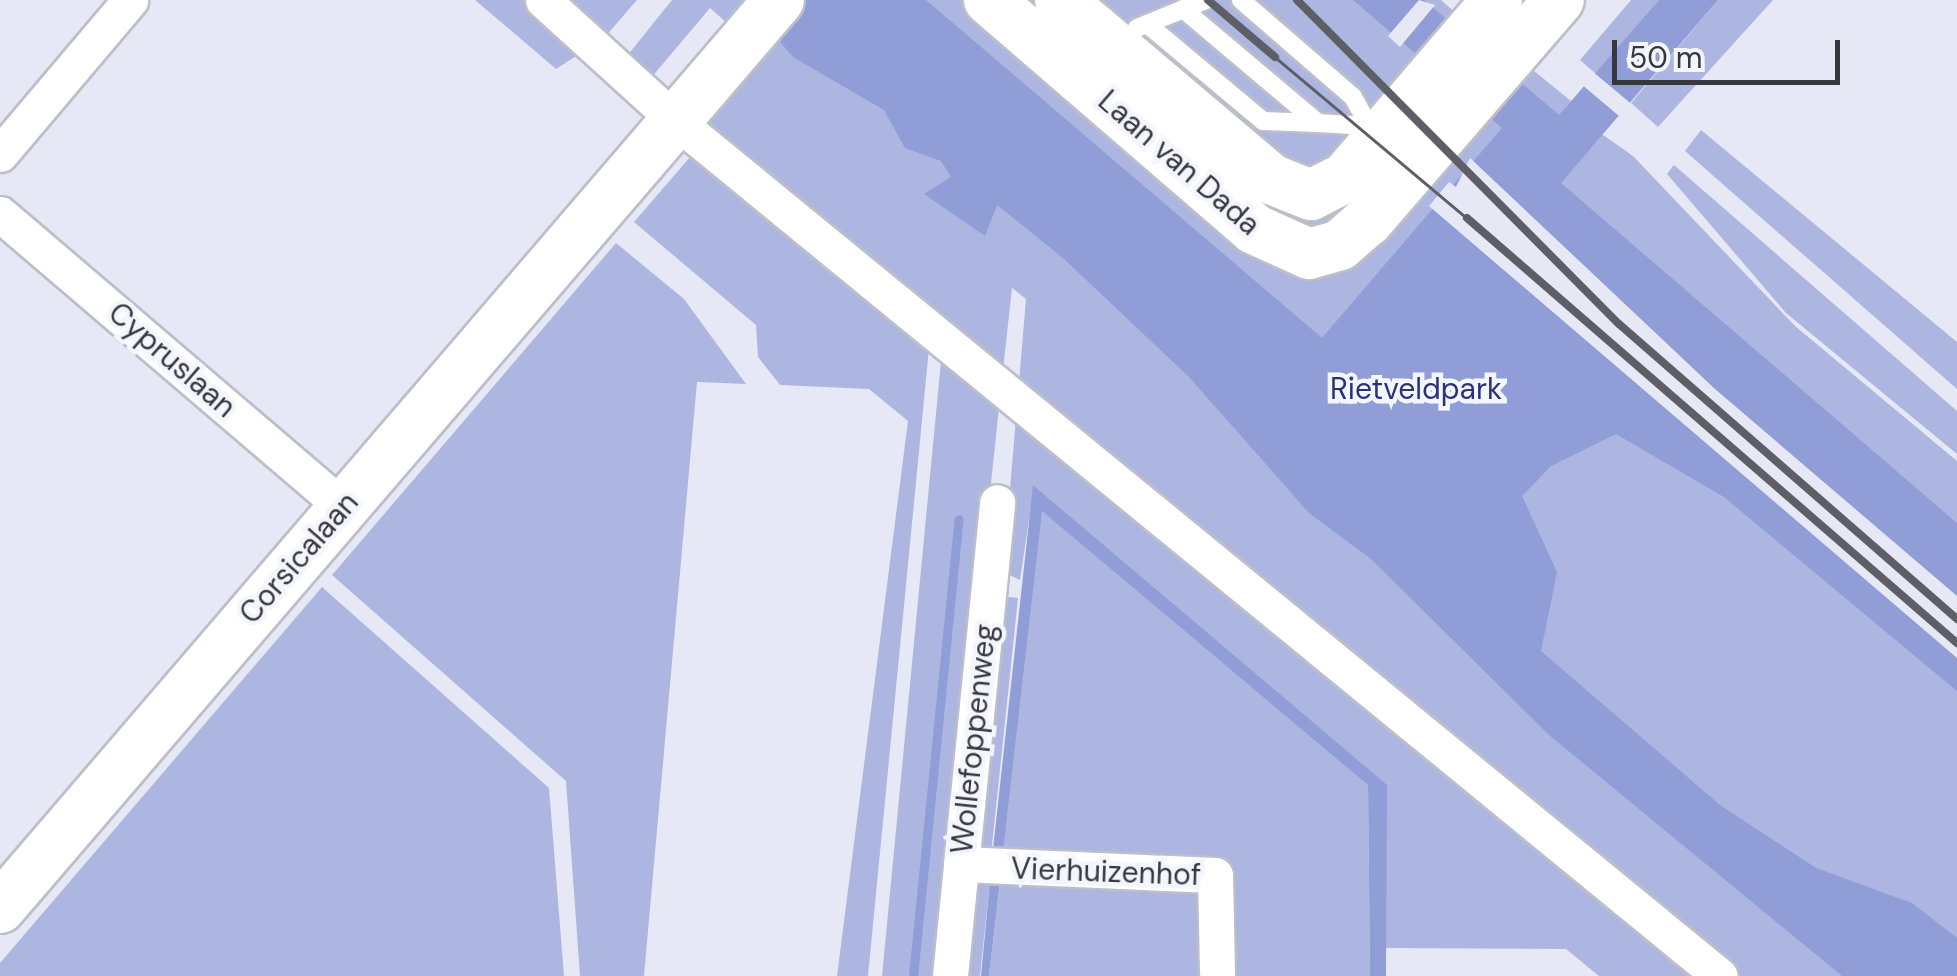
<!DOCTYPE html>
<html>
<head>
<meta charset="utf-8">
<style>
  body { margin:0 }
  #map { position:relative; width:1957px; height:976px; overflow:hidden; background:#e6e9f5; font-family:"DM Sans",sans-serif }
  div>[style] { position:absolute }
  .green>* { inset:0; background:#acb6e0; transform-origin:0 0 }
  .water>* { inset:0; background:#909dd6 }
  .pier>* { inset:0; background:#e6e9f5; transform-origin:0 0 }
  .stream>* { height:9px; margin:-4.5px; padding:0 4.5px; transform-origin:4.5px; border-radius:4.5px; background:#909dd6 }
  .roads { filter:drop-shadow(2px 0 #bcbfca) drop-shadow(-2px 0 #bcbfca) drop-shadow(0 2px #bcbfca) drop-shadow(0 -2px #bcbfca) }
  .lane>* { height:18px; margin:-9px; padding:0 9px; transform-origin:9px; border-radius:9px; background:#fff }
  .street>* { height:35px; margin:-17.5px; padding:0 17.5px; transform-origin:17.5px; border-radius:17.5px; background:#fff }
  .secondary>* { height:50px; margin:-25px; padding:0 25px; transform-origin:25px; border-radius:25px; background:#fff }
  .tram>* { height:2.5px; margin:-1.25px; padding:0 1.25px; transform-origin:1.25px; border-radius:1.25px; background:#5e5f66 }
  .rail>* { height:8px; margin:-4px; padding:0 4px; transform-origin:4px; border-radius:4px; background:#5e5f66 }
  span { translate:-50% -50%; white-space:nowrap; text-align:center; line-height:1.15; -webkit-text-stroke:9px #f4f6fe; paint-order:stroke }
  .street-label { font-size:30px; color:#37383d }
  .park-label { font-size:30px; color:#2b3276 }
  .scale { position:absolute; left:1612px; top:40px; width:228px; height:45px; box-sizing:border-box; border:5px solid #37383d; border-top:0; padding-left:12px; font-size:30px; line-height:35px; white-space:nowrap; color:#37383d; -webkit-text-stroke:8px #f4f6fe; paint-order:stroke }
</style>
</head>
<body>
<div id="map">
  <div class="green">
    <div style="clip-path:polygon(475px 0,637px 0,604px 38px,556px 69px)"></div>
    <div style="clip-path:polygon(672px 0,1441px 0,1516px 66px,1522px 61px,1571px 101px,1565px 108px,1633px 156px,1795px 326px,1957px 461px,1957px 976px,1599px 976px,1566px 949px,1386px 948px,1386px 785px,1034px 486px,1020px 580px,1003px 572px,1026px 299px,1012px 288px,1003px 370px,693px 114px,727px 23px,710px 8px,651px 78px,627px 56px)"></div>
    <div style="clip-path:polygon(1631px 0,1659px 0,1596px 74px,1580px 60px)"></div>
    <div style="clip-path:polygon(1718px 0,1773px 0,1658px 127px,1631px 103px)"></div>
    <div style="clip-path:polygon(1701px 130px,1957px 342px,1957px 389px,1685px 151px)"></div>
    <div style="clip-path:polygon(691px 156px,930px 338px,868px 976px,837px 976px,908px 421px,869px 389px,780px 385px,758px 357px,756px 325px,634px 222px)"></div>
    <div style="clip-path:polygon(1674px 165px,1957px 411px,1957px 454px,1786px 313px,1667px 174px)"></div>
    <div style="clip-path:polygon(616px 243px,684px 299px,746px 384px,697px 382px,644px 976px,580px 976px,566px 781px,332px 575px)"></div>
    <div style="clip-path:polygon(942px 351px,1000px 398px,939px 976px,882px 976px)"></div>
    <div style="clip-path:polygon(1039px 498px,1368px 785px,1370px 976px,989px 976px,1000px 883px,990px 880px,980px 976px,961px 976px,970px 882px,1000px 877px)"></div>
    <div style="clip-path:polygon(322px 587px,549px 788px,564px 976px,0 976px,0 963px)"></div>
    <div style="left:1018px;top:598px;width:256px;height:18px;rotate:96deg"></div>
  </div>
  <div class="water">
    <div style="clip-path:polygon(745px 0,926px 0,1322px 338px,1502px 128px,1353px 0,1424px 0,1559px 115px,1659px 0,1718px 0,1561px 183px,1957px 523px,1957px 691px,1724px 497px,1616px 434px,1551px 466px,1522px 496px,1557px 572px,1541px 651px,1720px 805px,1816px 868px,1912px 903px,1957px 938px,1957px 976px,1842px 976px,1549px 735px,1371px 559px,1309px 513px,1189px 377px,1063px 258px,997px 205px,985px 236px,924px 194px,951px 177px,941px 161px,905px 148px,884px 110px,793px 57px)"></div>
    <div style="clip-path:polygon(1033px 485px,1387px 785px,1386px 976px,1370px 976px,1368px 785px,1042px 511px,1003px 851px,993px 849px)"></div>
    <div style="clip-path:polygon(990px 880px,1000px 882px,989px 976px,981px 976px)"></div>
  </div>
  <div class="pier">
    <div style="clip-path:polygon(1419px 0,1435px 5px,1400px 47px,1388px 36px)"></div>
    <div style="left:1592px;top:71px;width:55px;height:17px;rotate:40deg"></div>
    <div style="clip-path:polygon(1470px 158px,1715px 389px,1957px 596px,1957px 658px,1429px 206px,1449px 182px,1456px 187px)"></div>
  </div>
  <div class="stream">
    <div style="left:913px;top:976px;width:459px;rotate:-84.3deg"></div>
  </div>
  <div class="roads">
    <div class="lane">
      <div style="left:1241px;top:0;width:148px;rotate:40.9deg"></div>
      <div style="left:1353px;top:97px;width:39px;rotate:61deg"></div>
      <div style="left:1183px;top:9px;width:177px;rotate:40.2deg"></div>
      <div style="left:1318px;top:123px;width:49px;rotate:3.5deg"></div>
      <div style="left:1147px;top:24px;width:151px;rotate:39.9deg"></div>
      <div style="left:1263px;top:121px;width:55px;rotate:2.1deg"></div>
      <div style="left:1137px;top:28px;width:74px;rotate:-22.1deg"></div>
    </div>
    <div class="street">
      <div style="left:543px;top:0;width:180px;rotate:42.3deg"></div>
      <div style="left:676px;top:121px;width:1349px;rotate:39.32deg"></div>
      <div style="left:0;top:154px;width:202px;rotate:-49.8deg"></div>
      <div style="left:0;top:214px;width:451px;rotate:40.5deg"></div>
      <div style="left:961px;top:864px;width:254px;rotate:2.5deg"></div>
      <div style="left:1215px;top:875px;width:97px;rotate:88.8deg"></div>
      <div style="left:950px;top:976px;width:476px;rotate:-84.3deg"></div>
    </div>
    <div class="secondary">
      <div style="left:989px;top:0;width:350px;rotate:40.8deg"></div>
      <div style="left:1254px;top:229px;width:60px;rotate:24.4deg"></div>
      <div style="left:1309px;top:254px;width:32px;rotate:-16deg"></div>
      <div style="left:1340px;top:245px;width:37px;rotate:-41deg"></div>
      <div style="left:1368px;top:221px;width:292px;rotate:-49.2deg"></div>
      <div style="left:1060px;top:0;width:277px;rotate:40.3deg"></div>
      <div style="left:1271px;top:179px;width:43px;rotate:21.8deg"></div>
      <div style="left:1311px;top:195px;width:38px;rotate:-27deg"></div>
      <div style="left:1345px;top:178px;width:234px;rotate:-49.5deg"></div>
      <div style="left:0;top:908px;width:1196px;rotate:-49.37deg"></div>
    </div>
  </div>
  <div class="tram">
    <div style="left:1275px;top:57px;width:251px;rotate:40deg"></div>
  </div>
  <div class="rail">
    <div style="left:1208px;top:0;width:88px;rotate:40.4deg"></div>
    <div style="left:1297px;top:0;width:457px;rotate:45.2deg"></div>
    <div style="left:1619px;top:324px;width:449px;rotate:41.1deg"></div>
    <div style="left:1467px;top:218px;width:649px;rotate:40.94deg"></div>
  </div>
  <div class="street-label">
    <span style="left:1179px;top:163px;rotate:41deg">Laan van Dada</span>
    <span style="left:172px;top:360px;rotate:41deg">Cypruslaan</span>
    <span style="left:299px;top:558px;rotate:-49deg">Corsicalaan</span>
    <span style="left:974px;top:739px;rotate:-84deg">Wollefoppenweg</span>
    <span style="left:1106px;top:872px;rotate:2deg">Vierhuizenhof</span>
  </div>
  <div class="park-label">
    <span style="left:1416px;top:389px">Rietveldpark</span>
  </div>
  <div class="scale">50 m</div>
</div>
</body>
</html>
